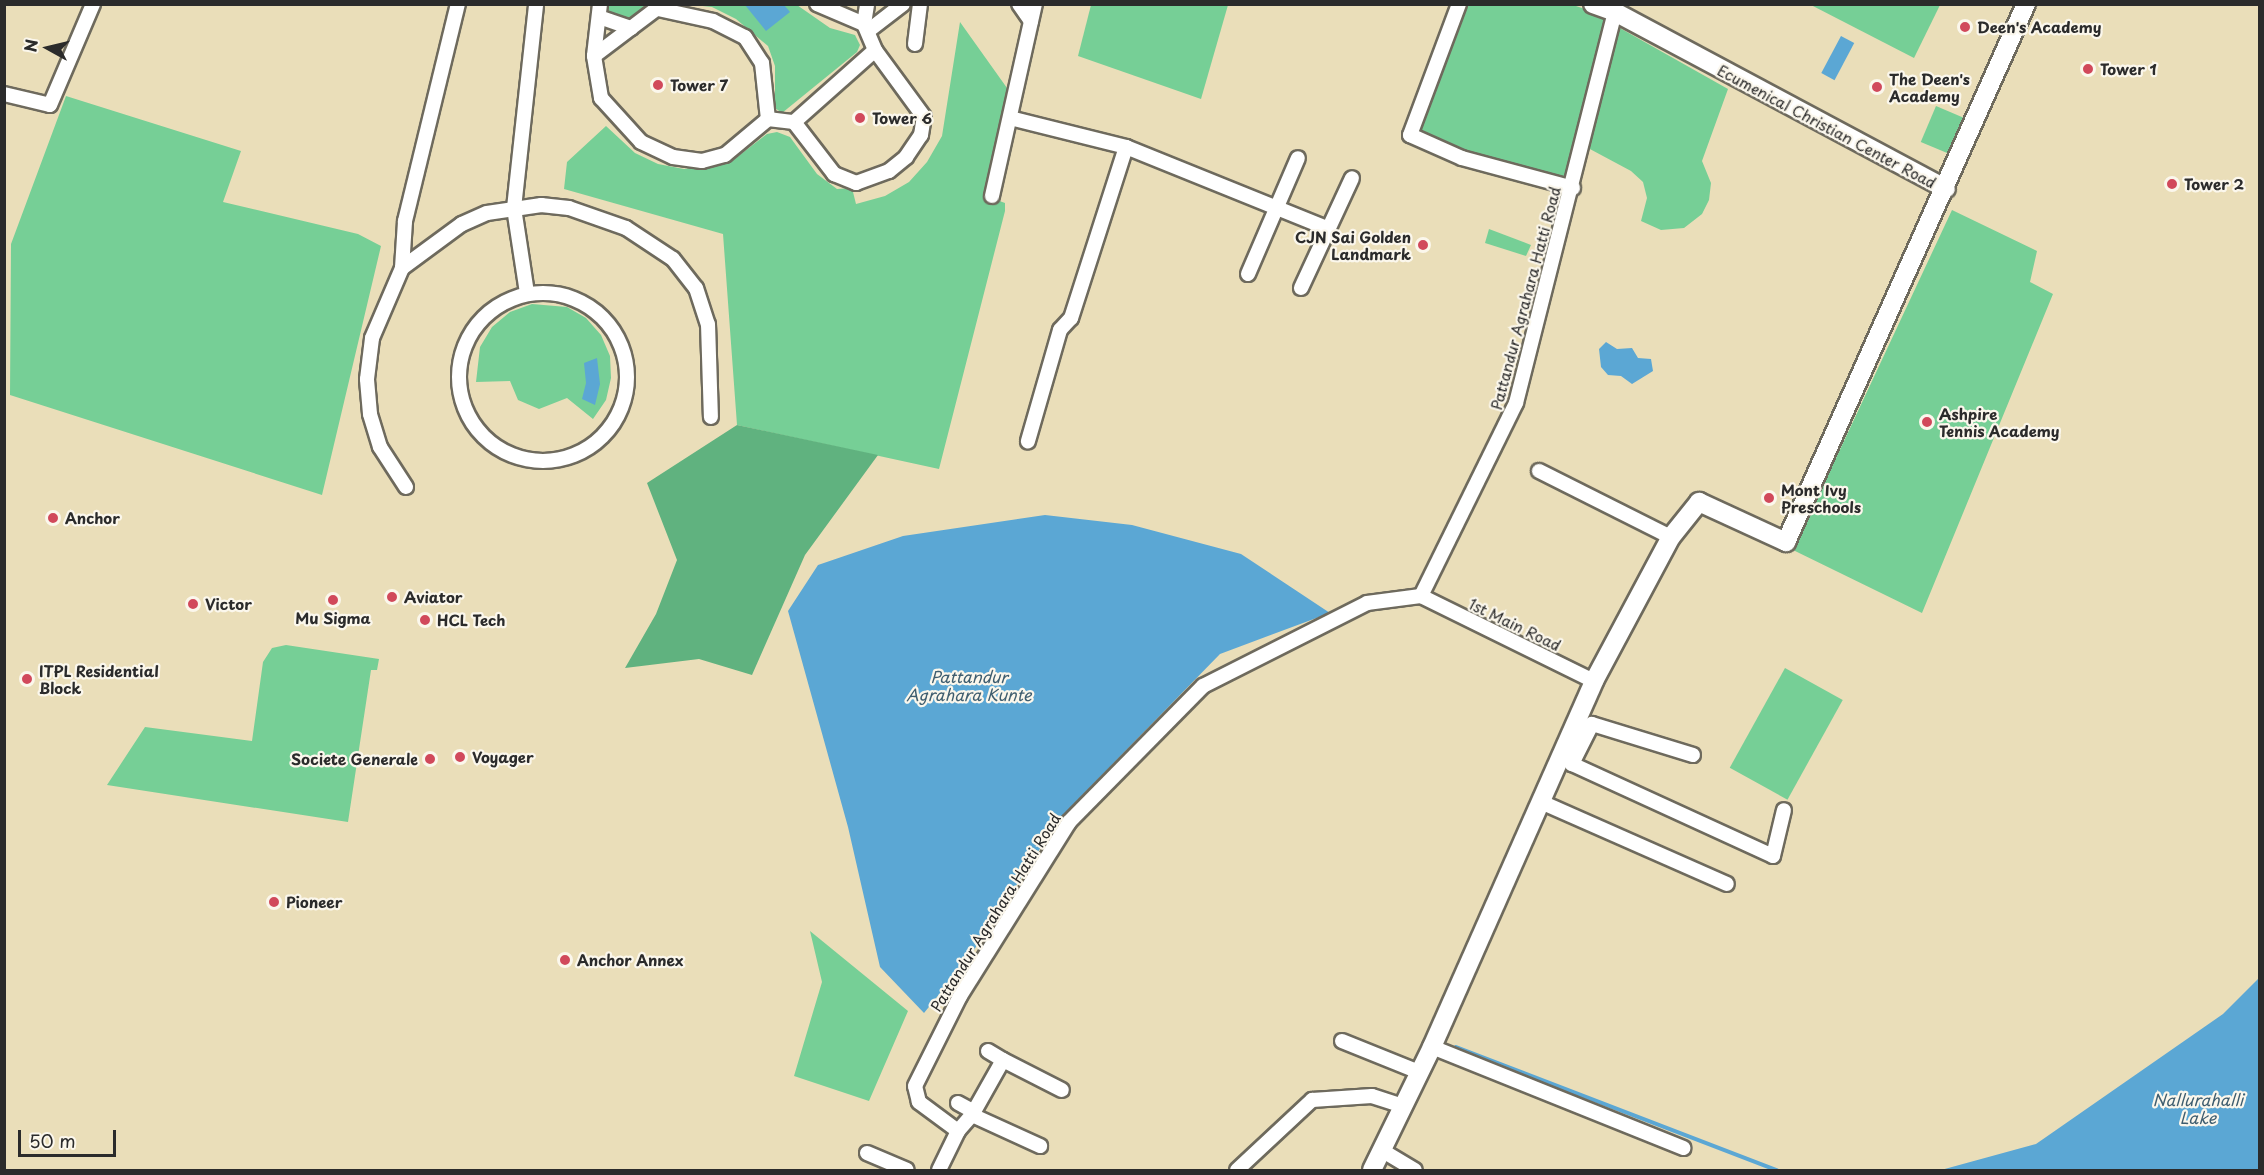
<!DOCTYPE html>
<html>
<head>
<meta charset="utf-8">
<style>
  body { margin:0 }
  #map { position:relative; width:2264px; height:1175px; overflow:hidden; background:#eadeb9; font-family:"Playpen Sans",sans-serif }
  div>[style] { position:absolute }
  .green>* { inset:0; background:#76cf96; transform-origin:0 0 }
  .forest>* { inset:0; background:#60b27f }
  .water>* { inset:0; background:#5ba7d4; transform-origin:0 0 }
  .stream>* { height:4px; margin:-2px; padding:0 2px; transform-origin:2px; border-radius:2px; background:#5ba7d4 }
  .roads { filter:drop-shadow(2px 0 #6e6a5d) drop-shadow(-2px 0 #6e6a5d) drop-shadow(0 2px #6e6a5d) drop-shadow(0 -2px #6e6a5d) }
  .street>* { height:14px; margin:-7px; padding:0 7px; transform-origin:7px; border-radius:7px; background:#fff }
  .street>.ring { margin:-7px; padding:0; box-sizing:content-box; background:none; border:14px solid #fff; border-radius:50% }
  .secondary>* { height:18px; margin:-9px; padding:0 9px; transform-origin:9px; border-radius:9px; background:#fff }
  .dots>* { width:16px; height:16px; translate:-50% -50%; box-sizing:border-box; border:3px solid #fbf7ec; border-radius:50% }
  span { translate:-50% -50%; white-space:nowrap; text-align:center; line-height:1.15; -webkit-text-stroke:4.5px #fbf7ec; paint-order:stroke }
  .poi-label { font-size:15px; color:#2b2b2b; font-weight:700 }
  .left { translate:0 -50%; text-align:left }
  .right { translate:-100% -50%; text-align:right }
  .street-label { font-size:15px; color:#2b2b2b }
  .water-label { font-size:16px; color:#3e5d6f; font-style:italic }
  .frame { position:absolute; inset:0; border:6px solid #2b2b2b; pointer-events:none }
  .north { position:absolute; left:18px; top:18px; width:60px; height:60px; -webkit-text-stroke:4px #fbf7ec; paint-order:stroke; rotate:278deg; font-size:16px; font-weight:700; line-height:24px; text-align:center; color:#2b2b2b }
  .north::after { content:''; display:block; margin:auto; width:21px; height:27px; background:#2b2b2b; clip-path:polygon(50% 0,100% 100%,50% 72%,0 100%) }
  .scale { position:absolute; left:18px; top:1130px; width:98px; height:27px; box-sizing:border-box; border:3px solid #2b2b2b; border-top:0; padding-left:8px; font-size:18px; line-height:21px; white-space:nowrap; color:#2b2b2b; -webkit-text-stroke:4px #fbf7ec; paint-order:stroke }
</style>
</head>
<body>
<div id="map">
  <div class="green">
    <div style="clip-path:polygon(607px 5px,657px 5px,632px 21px,611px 15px)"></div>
    <div style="clip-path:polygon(693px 5px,797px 5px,830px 28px,855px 35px,860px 45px,857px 52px,782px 113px,775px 108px,775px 66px,768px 46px,736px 19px,712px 7px)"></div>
    <div style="clip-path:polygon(1091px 5px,1228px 5px,1201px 99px,1078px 56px)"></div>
    <div style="clip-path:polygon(1468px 5px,1573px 5px,1609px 17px,1566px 180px,1466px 154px,1419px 135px)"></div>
    <div style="clip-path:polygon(1811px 5px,1811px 4px,1940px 5px,1914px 58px)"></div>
    <div style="clip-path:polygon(960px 22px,1007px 88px,983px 195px,1005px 203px,1005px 211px,939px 469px,737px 425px,723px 234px,564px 189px,567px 162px,606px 126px,635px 153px,658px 164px,684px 169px,732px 161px,767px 134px,777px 132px,790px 137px,817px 174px,837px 189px,852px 188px,856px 204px,885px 196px,909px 182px,927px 162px,942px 136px)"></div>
    <div style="clip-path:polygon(1618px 27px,1728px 89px,1702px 161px,1711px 183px,1709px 200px,1702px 214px,1684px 228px,1661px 230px,1641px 221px,1647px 198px,1643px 182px,1631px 171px,1588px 148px)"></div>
    <div style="clip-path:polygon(66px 96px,241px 151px,223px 202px,358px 234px,381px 246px,322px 495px,10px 395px,11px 244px)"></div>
    <div style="left:1936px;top:106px;width:30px;height:39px;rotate:23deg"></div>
    <div style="clip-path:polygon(1952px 210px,2037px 251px,2030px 282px,2053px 294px,1922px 613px,1793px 550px)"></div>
    <div style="clip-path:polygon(1489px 229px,1531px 245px,1526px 256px,1485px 243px)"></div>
    <div style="clip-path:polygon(532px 304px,567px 307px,586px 318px,601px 335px,610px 356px,611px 378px,606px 400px,593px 419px,567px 398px,539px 409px,518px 400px,510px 381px,476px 382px,480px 347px,492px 327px,510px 312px)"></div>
    <div style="clip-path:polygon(286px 645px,379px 659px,377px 670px,371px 670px,348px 822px,107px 785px,145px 727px,252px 741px,263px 662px,272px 648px)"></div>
    <div style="left:1785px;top:668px;width:66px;height:114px;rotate:29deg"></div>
    <div style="clip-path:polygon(810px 931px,908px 1011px,869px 1101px,794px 1076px,822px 982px)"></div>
  </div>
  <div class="forest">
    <div style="clip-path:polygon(737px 425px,878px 455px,805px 555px,752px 675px,699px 659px,625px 668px,656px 614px,677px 560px,647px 483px)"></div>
  </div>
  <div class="water">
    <div style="clip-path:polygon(745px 5px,784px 5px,790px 12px,766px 31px)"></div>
    <div style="left:1841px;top:36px;width:15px;height:42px;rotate:28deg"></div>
    <div style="clip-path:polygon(1606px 342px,1617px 349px,1632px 348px,1638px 358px,1651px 359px,1653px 371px,1632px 384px,1621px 376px,1608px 375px,1601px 367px,1599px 349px)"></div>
    <div style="clip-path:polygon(597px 358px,600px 384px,595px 405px,582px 399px,586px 383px,584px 363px)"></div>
    <div style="clip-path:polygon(1045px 515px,1132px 525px,1241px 554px,1330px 613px,1220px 654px,1060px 818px,970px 956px,924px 1013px,880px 967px,848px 827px,788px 611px,818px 565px,903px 536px)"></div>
    <div style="clip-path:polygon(2259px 978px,2259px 1170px,1941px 1170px,2036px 1144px,2223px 1014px)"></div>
  </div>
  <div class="stream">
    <div style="left:1456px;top:1047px;width:344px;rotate:21deg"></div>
  </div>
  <div class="roads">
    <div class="street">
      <div style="left:600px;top:4px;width:52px;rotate:96.6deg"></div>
      <div style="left:594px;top:56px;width:43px;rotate:80.5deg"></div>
      <div style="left:601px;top:98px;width:59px;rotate:47.7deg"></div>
      <div style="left:641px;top:142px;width:35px;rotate:25deg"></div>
      <div style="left:673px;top:157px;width:29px;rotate:8deg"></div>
      <div style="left:702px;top:161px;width:24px;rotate:-15deg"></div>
      <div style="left:725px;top:155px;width:56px;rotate:-39.9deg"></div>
      <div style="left:768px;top:119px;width:26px;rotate:7deg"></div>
      <div style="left:794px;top:122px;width:66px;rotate:52.4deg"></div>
      <div style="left:834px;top:174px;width:24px;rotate:22deg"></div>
      <div style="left:856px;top:183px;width:35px;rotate:-20deg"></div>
      <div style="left:889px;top:171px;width:22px;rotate:-39deg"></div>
      <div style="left:906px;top:157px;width:27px;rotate:-56deg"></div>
      <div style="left:921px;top:135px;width:18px;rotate:-81deg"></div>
      <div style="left:924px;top:117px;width:83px;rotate:-126.2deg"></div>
      <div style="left:875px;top:50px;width:28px;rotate:-113deg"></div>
      <div style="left:864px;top:24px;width:20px;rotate:-81deg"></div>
      <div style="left:817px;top:4px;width:51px;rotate:23.1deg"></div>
      <div style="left:1019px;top:4px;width:21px;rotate:55deg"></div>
      <div style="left:1459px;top:4px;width:140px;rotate:110.5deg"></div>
      <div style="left:1410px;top:135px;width:57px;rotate:23.9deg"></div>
      <div style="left:1462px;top:158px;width:115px;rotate:15.1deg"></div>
      <div style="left:658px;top:9px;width:56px;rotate:12.3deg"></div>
      <div style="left:713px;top:21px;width:36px;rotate:27deg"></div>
      <div style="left:745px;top:37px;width:31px;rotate:57deg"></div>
      <div style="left:762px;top:63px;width:56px;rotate:83.9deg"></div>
      <div style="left:599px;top:17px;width:34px;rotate:19deg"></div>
      <div style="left:631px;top:28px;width:40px;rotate:-37deg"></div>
      <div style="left:868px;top:31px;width:44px;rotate:-37.6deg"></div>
      <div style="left:915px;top:44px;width:40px;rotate:-82.9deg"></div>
      <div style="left:594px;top:56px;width:46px;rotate:-37.1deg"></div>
      <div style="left:4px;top:94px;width:47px;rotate:13.4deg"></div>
      <div style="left:50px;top:105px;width:110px;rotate:-66.9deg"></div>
      <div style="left:1010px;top:118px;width:120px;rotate:14deg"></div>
      <div style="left:1126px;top:147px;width:180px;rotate:107.8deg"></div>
      <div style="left:1071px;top:318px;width:16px;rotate:133deg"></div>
      <div style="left:1060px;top:330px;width:116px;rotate:106.1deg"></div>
      <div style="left:794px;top:122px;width:108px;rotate:-41.6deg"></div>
      <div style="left:1126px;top:147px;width:219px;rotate:22deg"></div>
      <div style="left:992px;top:196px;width:197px;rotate:-77.4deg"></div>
      <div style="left:402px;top:268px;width:74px;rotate:-36.3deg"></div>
      <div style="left:462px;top:224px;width:27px;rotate:-24deg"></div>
      <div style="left:487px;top:213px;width:55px;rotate:-8.4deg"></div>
      <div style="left:541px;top:205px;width:28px;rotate:6deg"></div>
      <div style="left:569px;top:208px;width:60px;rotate:19.3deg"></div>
      <div style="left:626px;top:228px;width:56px;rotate:33.4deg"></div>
      <div style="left:673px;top:259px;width:37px;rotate:52deg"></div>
      <div style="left:696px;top:288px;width:38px;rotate:72deg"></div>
      <div style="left:708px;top:324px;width:93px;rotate:88.2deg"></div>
      <div style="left:1248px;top:274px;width:126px;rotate:-66.7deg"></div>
      <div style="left:1301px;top:288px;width:121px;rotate:-65.1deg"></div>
      <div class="ring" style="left:459px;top:293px;width:154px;height:154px"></div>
      <div style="left:527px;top:293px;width:86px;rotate:-98.7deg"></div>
      <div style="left:514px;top:208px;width:205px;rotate:-83.8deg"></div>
      <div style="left:1539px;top:471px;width:148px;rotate:26.6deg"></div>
      <div style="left:406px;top:487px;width:48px;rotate:-123deg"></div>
      <div style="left:380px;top:447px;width:34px;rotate:-107deg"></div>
      <div style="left:370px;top:414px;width:35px;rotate:-95deg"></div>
      <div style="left:367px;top:379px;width:41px;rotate:-83deg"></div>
      <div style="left:372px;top:338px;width:76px;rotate:-66.8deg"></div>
      <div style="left:402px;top:268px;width:47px;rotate:-86.3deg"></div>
      <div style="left:405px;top:221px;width:223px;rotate:-76.3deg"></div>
      <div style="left:1421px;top:596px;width:215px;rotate:-63.8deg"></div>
      <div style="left:1516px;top:403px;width:403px;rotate:-75.8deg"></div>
      <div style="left:1693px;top:755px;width:106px;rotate:-162.9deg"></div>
      <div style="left:1592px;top:724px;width:45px;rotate:116.6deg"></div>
      <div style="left:1572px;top:764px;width:221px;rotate:24.6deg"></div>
      <div style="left:1773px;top:856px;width:47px;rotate:-76.6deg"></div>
      <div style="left:1541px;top:802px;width:203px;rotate:23.8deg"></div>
      <div style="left:1342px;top:1041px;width:83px;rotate:21.9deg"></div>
      <div style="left:1432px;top:1047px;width:271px;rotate:21.9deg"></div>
      <div style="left:988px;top:1051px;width:17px;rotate:31deg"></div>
      <div style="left:958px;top:1103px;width:18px;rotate:29deg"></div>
      <div style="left:972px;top:1115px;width:75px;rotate:24.5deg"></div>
      <div style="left:958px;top:1131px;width:21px;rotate:-49deg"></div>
      <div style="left:972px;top:1115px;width:63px;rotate:-60.6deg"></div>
      <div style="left:1003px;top:1060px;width:66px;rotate:27deg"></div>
      <div style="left:1383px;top:1151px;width:37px;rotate:31deg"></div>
      <div style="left:867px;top:1153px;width:43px;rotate:23deg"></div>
      <div style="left:939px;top:1170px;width:43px;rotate:-64deg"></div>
      <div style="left:958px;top:1131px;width:49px;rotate:-143.4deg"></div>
      <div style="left:919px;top:1102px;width:16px;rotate:-104deg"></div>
      <div style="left:915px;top:1086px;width:101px;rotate:-63.4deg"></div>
      <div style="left:960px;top:996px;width:205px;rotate:-57.9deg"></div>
      <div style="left:1069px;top:822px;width:191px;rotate:-45.4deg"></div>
      <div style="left:1203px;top:686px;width:184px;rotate:-26.8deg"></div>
      <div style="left:1367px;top:603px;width:54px;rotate:-7.4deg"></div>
      <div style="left:1421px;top:596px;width:193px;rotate:26.2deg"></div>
      <div style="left:1237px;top:1170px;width:103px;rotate:-43deg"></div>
      <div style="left:1312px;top:1100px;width:60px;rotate:-3.8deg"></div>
      <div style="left:1372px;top:1096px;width:33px;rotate:18deg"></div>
    </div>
    <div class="secondary">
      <div style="left:1593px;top:4px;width:23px;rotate:20deg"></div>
      <div style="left:1615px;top:12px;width:375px;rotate:28.1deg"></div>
      <div style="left:1372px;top:1170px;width:137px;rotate:-64deg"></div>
      <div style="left:1432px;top:1047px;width:400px;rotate:-66.1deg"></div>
      <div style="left:1594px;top:681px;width:163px;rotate:-61.9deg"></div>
      <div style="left:1671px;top:537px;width:45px;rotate:-51.3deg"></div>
      <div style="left:1699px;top:502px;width:96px;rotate:24.7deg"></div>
      <div style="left:1786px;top:542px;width:589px;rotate:-65.96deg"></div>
    </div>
  </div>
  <div class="dots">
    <div style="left:1965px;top:27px;background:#d1495b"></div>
    <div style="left:2088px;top:69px;background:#d1495b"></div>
    <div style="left:658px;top:85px;background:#d1495b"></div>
    <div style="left:1877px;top:87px;background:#d1495b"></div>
    <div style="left:860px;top:118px;background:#d1495b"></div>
    <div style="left:2172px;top:184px;background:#d1495b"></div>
    <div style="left:1423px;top:245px;background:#d1495b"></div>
    <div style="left:1927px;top:422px;background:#d1495b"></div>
    <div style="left:1769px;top:498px;background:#d1495b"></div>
    <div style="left:53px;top:518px;background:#d1495b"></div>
    <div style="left:392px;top:597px;background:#d1495b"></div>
    <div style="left:333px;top:600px;background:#d1495b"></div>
    <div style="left:193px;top:604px;background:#d1495b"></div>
    <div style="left:425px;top:620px;background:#d1495b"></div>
    <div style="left:27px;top:679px;background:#d1495b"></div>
    <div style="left:460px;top:757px;background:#d1495b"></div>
    <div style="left:430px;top:759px;background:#d1495b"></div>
    <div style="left:274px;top:902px;background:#d1495b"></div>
    <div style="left:565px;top:960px;background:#d1495b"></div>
  </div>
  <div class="poi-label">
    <span class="left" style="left:1977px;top:27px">Deen's Academy</span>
    <span class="left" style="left:2100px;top:69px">Tower 1</span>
    <span class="left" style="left:1889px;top:87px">The Deen's<br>Academy</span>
    <span class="left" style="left:670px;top:85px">Tower 7</span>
    <span class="left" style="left:872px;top:118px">Tower 6</span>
    <span class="left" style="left:2184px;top:184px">Tower 2</span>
    <span class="right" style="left:1411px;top:245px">CJN Sai Golden<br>Landmark</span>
    <span class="left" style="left:1939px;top:422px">Ashpire<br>Tennis Academy</span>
    <span class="left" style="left:1781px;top:498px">Mont Ivy<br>Preschools</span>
    <span class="left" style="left:65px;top:518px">Anchor</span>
    <span class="left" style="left:404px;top:597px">Aviator</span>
    <span class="left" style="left:205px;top:604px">Victor</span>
    <span style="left:333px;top:618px">Mu Sigma</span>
    <span class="left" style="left:437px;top:620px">HCL Tech</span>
    <span class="left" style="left:39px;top:679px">ITPL Residential<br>Block</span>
    <span class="left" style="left:472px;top:757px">Voyager</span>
    <span class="right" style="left:418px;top:759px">Societe Generale</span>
    <span class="left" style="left:286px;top:902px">Pioneer</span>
    <span class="left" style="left:577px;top:960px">Anchor Annex</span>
  </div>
  <div class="street-label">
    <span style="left:1827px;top:126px;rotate:28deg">Ecumenical Christian Center Road</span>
    <span style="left:1525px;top:298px;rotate:-75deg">Pattandur Agrahara Hatti Road</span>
    <span style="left:1515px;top:624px;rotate:26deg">1st Main Road</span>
    <span style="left:995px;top:912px;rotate:-58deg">Pattandur Agrahara Hatti Road</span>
  </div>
  <div class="water-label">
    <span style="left:969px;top:685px">Pattandur<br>Agrahara Kunte</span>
    <span style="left:2198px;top:1108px">Nallurahalli<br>Lake</span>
  </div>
  <div class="frame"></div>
  <div class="north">N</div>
  <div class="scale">50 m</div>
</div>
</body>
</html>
